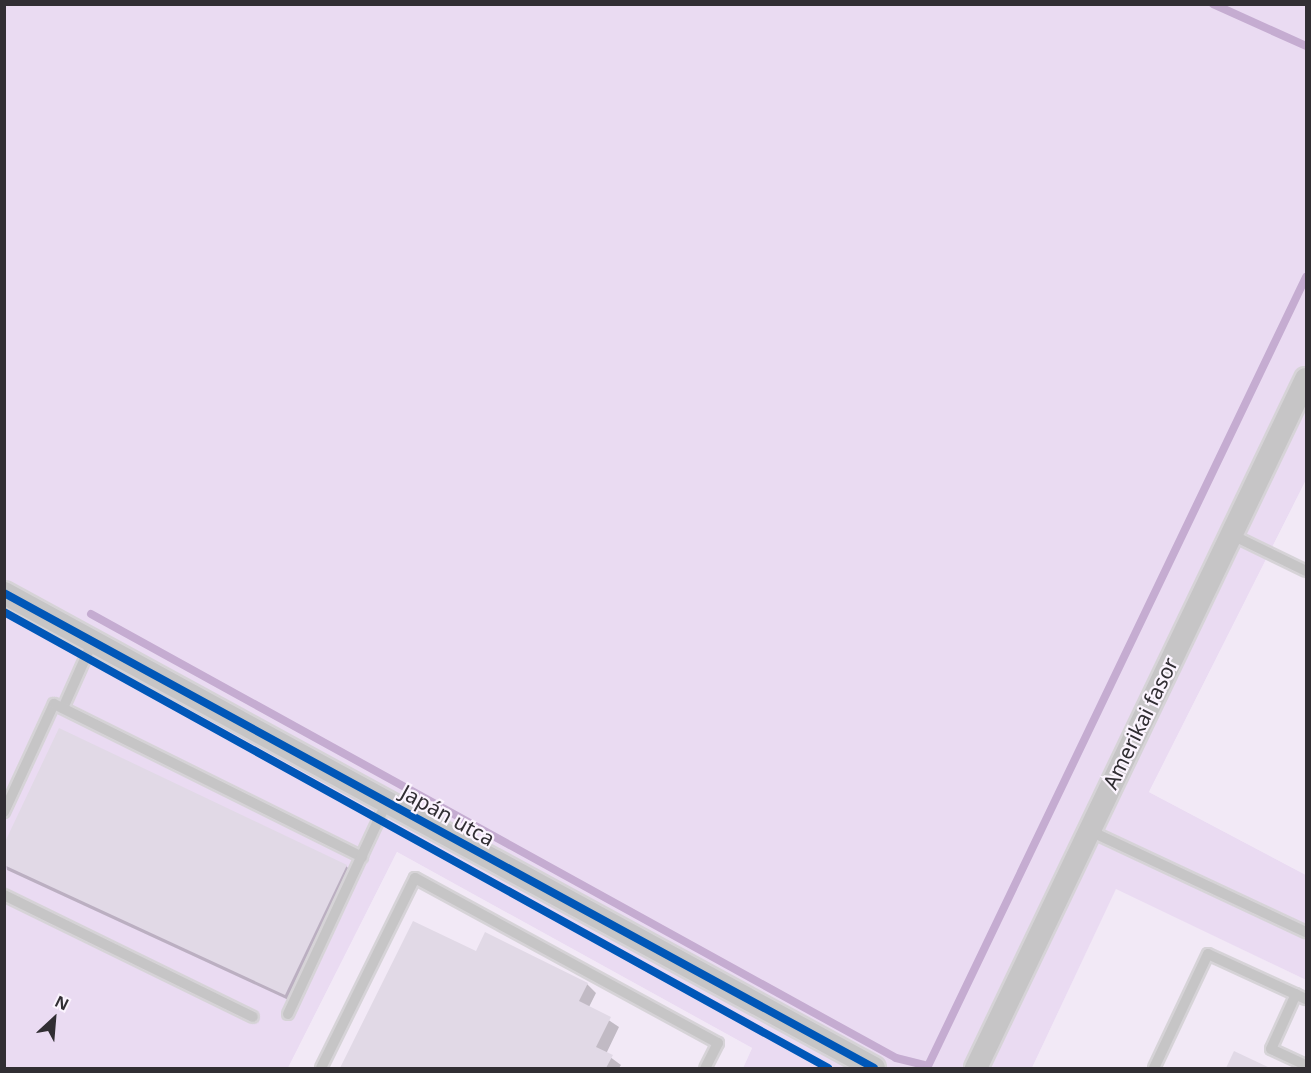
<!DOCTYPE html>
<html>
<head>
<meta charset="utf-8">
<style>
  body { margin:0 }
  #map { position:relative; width:1311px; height:1073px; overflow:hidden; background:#faf6fc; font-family:"Noto Sans",sans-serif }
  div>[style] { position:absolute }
  .built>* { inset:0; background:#f2e9f6 }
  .green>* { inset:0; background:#eadbf2 }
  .shadow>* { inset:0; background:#0003 }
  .stream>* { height:8px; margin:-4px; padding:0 4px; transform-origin:4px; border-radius:4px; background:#c5acd1 }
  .building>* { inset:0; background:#e1d9e6 }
  .roads { filter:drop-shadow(2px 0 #d6d3d7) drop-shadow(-2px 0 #d6d3d7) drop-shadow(0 2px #d6d3d7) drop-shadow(0 -2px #d6d3d7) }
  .service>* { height:10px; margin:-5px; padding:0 5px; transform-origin:5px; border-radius:5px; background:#c6c5c6 }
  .minor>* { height:22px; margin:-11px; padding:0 11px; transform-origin:11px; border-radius:11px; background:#c6c5c6 }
  .cycleway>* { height:8px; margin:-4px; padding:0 4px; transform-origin:4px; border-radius:4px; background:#0057b8 }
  span { translate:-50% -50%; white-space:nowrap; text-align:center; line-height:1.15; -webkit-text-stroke:4.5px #fbf4fe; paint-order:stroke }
  .street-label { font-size:21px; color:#312e33 }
  .frame { position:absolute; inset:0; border:6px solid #312e33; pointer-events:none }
  .north { position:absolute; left:24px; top:989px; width:60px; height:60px; -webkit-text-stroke:4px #fbf4fe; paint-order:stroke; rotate:26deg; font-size:16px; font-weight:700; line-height:24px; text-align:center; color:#312e33 }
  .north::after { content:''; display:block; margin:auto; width:21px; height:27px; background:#312e33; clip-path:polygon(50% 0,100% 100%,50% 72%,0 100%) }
</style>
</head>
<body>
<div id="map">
  <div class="built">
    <div style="clip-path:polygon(1306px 480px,1306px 875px,1149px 792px)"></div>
    <div style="clip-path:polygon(397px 852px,752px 1048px,743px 1068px,288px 1068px)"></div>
    <div style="clip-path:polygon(1116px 888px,1306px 980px,1306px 1068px,1032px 1068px)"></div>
  </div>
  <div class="green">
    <div style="clip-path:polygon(5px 5px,1306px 5px,1306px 480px,1149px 792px,1306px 875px,1306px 980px,1116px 889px,1032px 1068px,743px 1068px,752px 1048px,397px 852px,288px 1068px,5px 1068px)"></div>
  </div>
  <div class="shadow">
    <div style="clip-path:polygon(4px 847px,346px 866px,355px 875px,295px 1003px,7px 870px)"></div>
    <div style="clip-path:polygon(414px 923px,477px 953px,587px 984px,596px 993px,589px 1007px,619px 1027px,606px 1054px,621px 1065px,619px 1068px,342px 1068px)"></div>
    <div style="clip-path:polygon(1235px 1053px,1267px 1068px,1228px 1068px)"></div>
  </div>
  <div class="stream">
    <div style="left:1213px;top:4px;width:102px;rotate:24.3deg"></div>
    <div style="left:91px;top:614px;width:919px;rotate:28.88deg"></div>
    <div style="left:896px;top:1058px;width:33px;rotate:14deg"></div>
    <div style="left:928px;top:1066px;width:875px;rotate:-64.4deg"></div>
  </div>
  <div class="building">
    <div style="clip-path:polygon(59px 728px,347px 865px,285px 995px,4px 865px,4px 844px)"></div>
    <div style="clip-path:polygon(413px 921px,476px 951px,485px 932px,588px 983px,579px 1001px,611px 1017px,596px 1047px,613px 1055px,606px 1068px,340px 1068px)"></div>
    <div style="clip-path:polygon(1234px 1051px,1270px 1068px,1226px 1068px)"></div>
  </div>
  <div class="roads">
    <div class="service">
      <div style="left:1232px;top:535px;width:82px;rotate:25.9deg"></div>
      <div style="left:63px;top:708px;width:73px;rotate:-65.9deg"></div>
      <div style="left:4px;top:812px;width:119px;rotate:-65.2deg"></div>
      <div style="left:54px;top:704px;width:344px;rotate:26.4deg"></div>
      <div style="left:1088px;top:830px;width:241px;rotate:25.1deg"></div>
      <div style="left:4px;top:895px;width:277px;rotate:26.1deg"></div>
      <div style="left:1296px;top:994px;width:60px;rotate:114.4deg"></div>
      <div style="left:1271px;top:1049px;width:38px;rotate:25deg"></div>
      <div style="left:288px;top:1014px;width:234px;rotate:-65deg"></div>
      <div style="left:321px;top:1068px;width:212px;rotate:-63.7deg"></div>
      <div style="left:415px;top:878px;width:345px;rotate:28.6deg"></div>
      <div style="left:718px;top:1043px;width:28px;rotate:117deg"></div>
      <div style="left:1154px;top:1068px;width:126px;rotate:-64.7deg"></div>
      <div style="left:1208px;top:954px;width:108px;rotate:24.7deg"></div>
    </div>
    <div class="minor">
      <div style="left:4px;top:593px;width:991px;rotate:28.63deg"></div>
      <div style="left:976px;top:1068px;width:764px;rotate:-64.41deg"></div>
    </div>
  </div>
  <div class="cycleway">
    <div style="left:4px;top:593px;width:991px;rotate:28.63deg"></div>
    <div style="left:4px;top:612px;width:942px;rotate:28.96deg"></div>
  </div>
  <div class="street-label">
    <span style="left:1140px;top:723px;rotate:-64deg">Amerikai fasor</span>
    <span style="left:448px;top:815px;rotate:29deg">Japán utca</span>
  </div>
  <div class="frame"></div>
  <div class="north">N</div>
</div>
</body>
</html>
